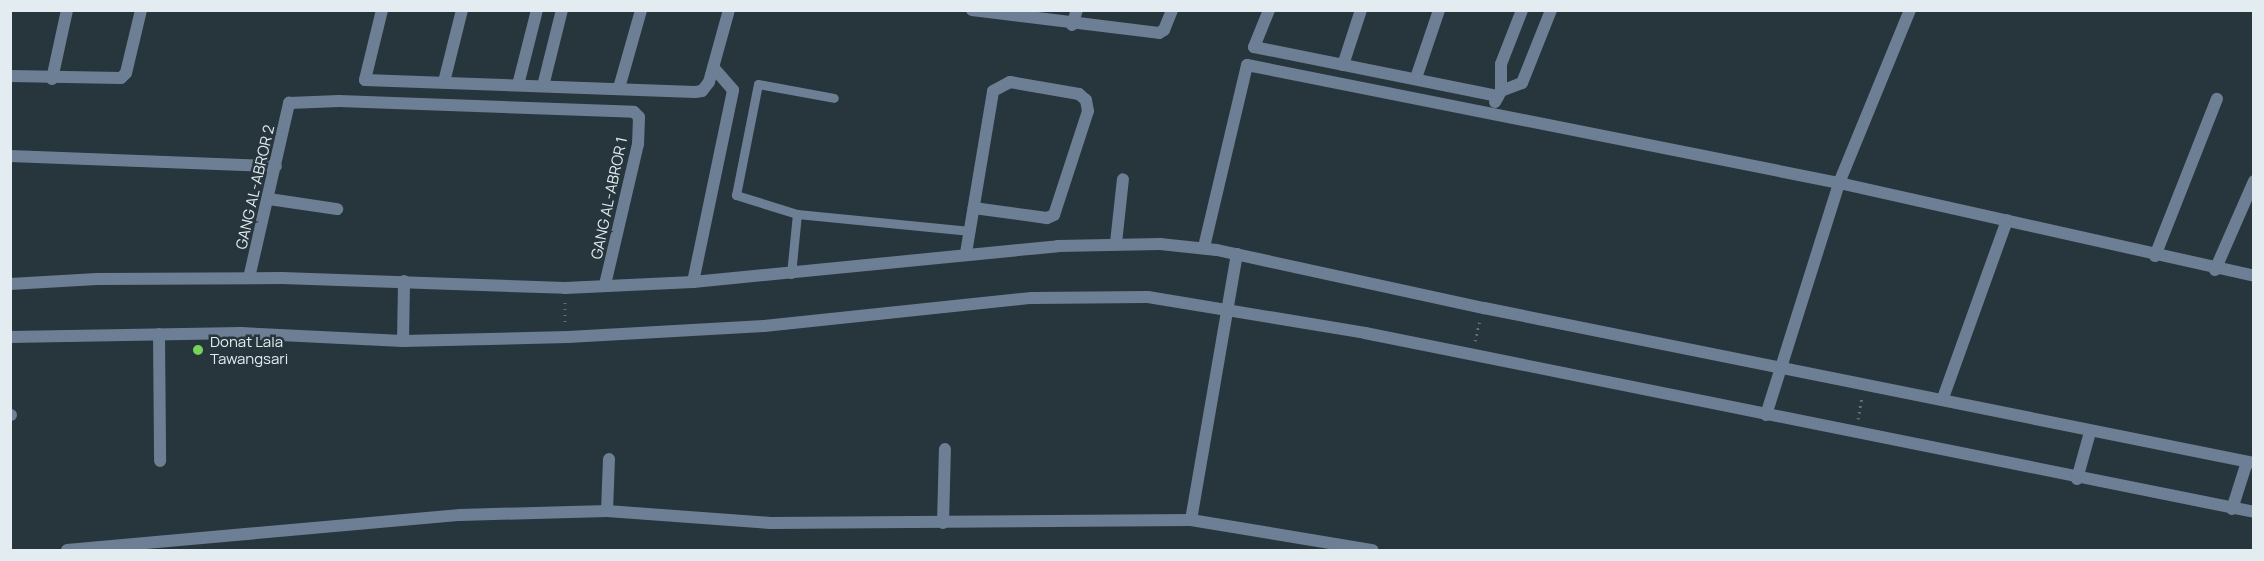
<!DOCTYPE html>
<html>
<head>
<meta charset="utf-8">
<style>
  body { margin:0 }
  #map { position:relative; width:2264px; height:561px; overflow:hidden; background:#27353d; font-family:Manrope,sans-serif }
  div>[style] { position:absolute }
  .path>* { height:3px; margin-top:-1.5px; transform-origin:0; background:repeating-linear-gradient(90deg,#636f76 0 1.5px,transparent 0 6px) }
  .lane>* { height:9px; margin:-4.5px; padding:0 4.5px; transform-origin:4.5px; border-radius:4.5px; background:#6d7f94 }
  .street>* { height:12px; margin:-6px; padding:0 6px; transform-origin:6px; border-radius:6px; background:#6d7f94 }
  .dots>* { width:16px; height:16px; translate:-50% -50%; box-sizing:border-box; border:3px solid #27353d; border-radius:50% }
  span { translate:-50% -50%; white-space:nowrap; text-align:center; line-height:1.15; -webkit-text-stroke:5px #27353d; paint-order:stroke }
  .street-label { font-size:15px; color:#e3ecf1 }
  .poi-label { font-size:15px; color:#e3ecf1 }
  .left { translate:0 -50%; text-align:left }
  .frame { position:absolute; inset:0; border:12px solid #e3ecf1; pointer-events:none }
</style>
</head>
<body>
<div id="map">
  <div class="path">
    <div style="left:565px;top:302px;width:21px;rotate:90deg"></div>
    <div style="left:1475px;top:341px;width:21px;rotate:-76deg"></div>
    <div style="left:1858px;top:419px;width:23px;rotate:-80deg"></div>
  </div>
  <div class="lane">
    <div style="left:797px;top:214px;width:174px;rotate:5.6deg"></div>
    <div style="left:791px;top:274px;width:60px;rotate:-84.3deg"></div>
    <div style="left:797px;top:214px;width:64px;rotate:-162.7deg"></div>
    <div style="left:736px;top:195px;width:113px;rotate:-78.8deg"></div>
    <div style="left:758px;top:84px;width:77px;rotate:10.4deg"></div>
  </div>
  <div class="street">
    <div style="left:382px;top:10px;width:72px;rotate:103.7deg"></div>
    <div style="left:365px;top:80px;width:330px;rotate:2.1deg"></div>
    <div style="left:695px;top:92px;width:7px;rotate:-8deg"></div>
    <div style="left:702px;top:91px;width:11px;rotate:-52deg"></div>
    <div style="left:709px;top:82px;width:75px;rotate:-74.5deg"></div>
    <div style="left:972px;top:10px;width:188px;rotate:7deg"></div>
    <div style="left:1159px;top:33px;width:6px;rotate:-31deg"></div>
    <div style="left:1164px;top:30px;width:22px;rotate:-68deg"></div>
    <div style="left:1269px;top:10px;width:40px;rotate:112deg"></div>
    <div style="left:1254px;top:47px;width:249px;rotate:11.4deg"></div>
    <div style="left:1072px;top:25px;width:16px;rotate:-72deg"></div>
    <div style="left:1343px;top:65px;width:58px;rotate:-71.9deg"></div>
    <div style="left:10px;top:76px;width:111px;rotate:1deg"></div>
    <div style="left:121px;top:78px;width:7px;rotate:-45deg"></div>
    <div style="left:126px;top:73px;width:65px;rotate:-76.6deg"></div>
    <div style="left:1416px;top:78px;width:72px;rotate:-71.3deg"></div>
    <div style="left:52px;top:79px;width:71px;rotate:-77.7deg"></div>
    <div style="left:444px;top:82px;width:74px;rotate:-76deg"></div>
    <div style="left:518px;top:85px;width:77px;rotate:-75.8deg"></div>
    <div style="left:543px;top:86px;width:78px;rotate:-76deg"></div>
    <div style="left:619px;top:88px;width:81px;rotate:-74.2deg"></div>
    <div style="left:1501px;top:91px;width:22px;rotate:-21deg"></div>
    <div style="left:1522px;top:83px;width:79px;rotate:-68.3deg"></div>
    <div style="left:1495px;top:102px;width:13px;rotate:-61deg"></div>
    <div style="left:1501px;top:91px;width:27px;rotate:-90deg"></div>
    <div style="left:1501px;top:64px;width:58px;rotate:-68.7deg"></div>
    <div style="left:10px;top:156px;width:266px;rotate:2.2deg"></div>
    <div style="left:269px;top:199px;width:69px;rotate:8.4deg"></div>
    <div style="left:1116px;top:243px;width:64px;rotate:-83.8deg"></div>
    <div style="left:1204px;top:247px;width:187px;rotate:-76.7deg"></div>
    <div style="left:1247px;top:65px;width:604px;rotate:11.27deg"></div>
    <div style="left:1839px;top:183px;width:425px;rotate:12.6deg"></div>
    <div style="left:966px;top:253px;width:164px;rotate:-80.5deg"></div>
    <div style="left:993px;top:91px;width:19px;rotate:-28deg"></div>
    <div style="left:1010px;top:82px;width:70px;rotate:9.9deg"></div>
    <div style="left:1079px;top:94px;width:9px;rotate:41deg"></div>
    <div style="left:1086px;top:100px;width:11px;rotate:80deg"></div>
    <div style="left:1088px;top:111px;width:109px;rotate:108.1deg"></div>
    <div style="left:1054px;top:215px;width:8px;rotate:157deg"></div>
    <div style="left:1047px;top:218px;width:74px;rotate:-172.2deg"></div>
    <div style="left:2155px;top:256px;width:169px;rotate:-68.5deg"></div>
    <div style="left:2215px;top:270px;width:97px;rotate:-66.3deg"></div>
    <div style="left:249px;top:278px;width:180px;rotate:-77.1deg"></div>
    <div style="left:289px;top:103px;width:50px;rotate:-2.3deg"></div>
    <div style="left:339px;top:101px;width:295px;rotate:2.1deg"></div>
    <div style="left:634px;top:112px;width:7px;rotate:45deg"></div>
    <div style="left:639px;top:117px;width:27px;rotate:92deg"></div>
    <div style="left:638px;top:144px;width:145px;rotate:103.2deg"></div>
    <div style="left:693px;top:282px;width:196px;rotate:-78.2deg"></div>
    <div style="left:733px;top:90px;width:30px;rotate:-131deg"></div>
    <div style="left:10px;top:284px;width:87px;rotate:-3.3deg"></div>
    <div style="left:97px;top:279px;width:185px;rotate:-0.3deg"></div>
    <div style="left:282px;top:278px;width:283px;rotate:2deg"></div>
    <div style="left:565px;top:288px;width:128px;rotate:-2.7deg"></div>
    <div style="left:693px;top:282px;width:367px;rotate:-5.6deg"></div>
    <div style="left:1058px;top:246px;width:102px;rotate:-1.1deg"></div>
    <div style="left:1160px;top:244px;width:57px;rotate:6deg"></div>
    <div style="left:1217px;top:250px;width:273px;rotate:12.3deg"></div>
    <div style="left:1484px;top:308px;width:785px;rotate:11.38deg"></div>
    <div style="left:159px;top:334px;width:127px;rotate:89.5deg"></div>
    <div style="left:10px;top:337px;width:231px;rotate:-1deg"></div>
    <div style="left:241px;top:333px;width:162px;rotate:2.8deg"></div>
    <div style="left:403px;top:341px;width:165px;rotate:-1.4deg"></div>
    <div style="left:568px;top:337px;width:196px;rotate:-3.2deg"></div>
    <div style="left:764px;top:326px;width:269px;rotate:-6deg"></div>
    <div style="left:1032px;top:298px;width:116px;rotate:-0.5deg"></div>
    <div style="left:1148px;top:297px;width:220px;rotate:9.4deg"></div>
    <div style="left:1365px;top:333px;width:907px;rotate:11.38deg"></div>
    <div style="left:403px;top:341px;width:60px;rotate:-89deg"></div>
    <div style="left:1943px;top:398px;width:189px;rotate:-70.2deg"></div>
    <div style="left:10px;top:415px;width:1px"></div>
    <div style="left:1766px;top:415px;width:243px;rotate:-72.5deg"></div>
    <div style="left:1839px;top:183px;width:187px;rotate:-67.7deg"></div>
    <div style="left:2077px;top:479px;width:49px;rotate:-74.5deg"></div>
    <div style="left:2232px;top:509px;width:49px;rotate:-72.3deg"></div>
    <div style="left:607px;top:511px;width:52px;rotate:-87.8deg"></div>
    <div style="left:1191px;top:520px;width:270px;rotate:-80.2deg"></div>
    <div style="left:943px;top:523px;width:74px;rotate:-88.5deg"></div>
    <div style="left:67px;top:550px;width:395px;rotate:-5.1deg"></div>
    <div style="left:460px;top:515px;width:147px;rotate:-1.6deg"></div>
    <div style="left:607px;top:511px;width:164px;rotate:4.2deg"></div>
    <div style="left:771px;top:523px;width:420px;rotate:-0.4deg"></div>
    <div style="left:1191px;top:520px;width:184px;rotate:9.4deg"></div>
  </div>
  <div class="dots">
    <div style="left:198px;top:350px;background:#77d259"></div>
  </div>
  <div class="street-label">
    <span style="left:255px;top:187px;rotate:-77deg">GANG AL-ABROR 2</span>
    <span style="left:609px;top:198px;rotate:-78deg">GANG AL-ABROR 1</span>
  </div>
  <div class="poi-label">
    <span class="left" style="left:210px;top:350px">Donat Lala<br>Tawangsari</span>
  </div>
  <div class="frame"></div>
</div>
</body>
</html>
